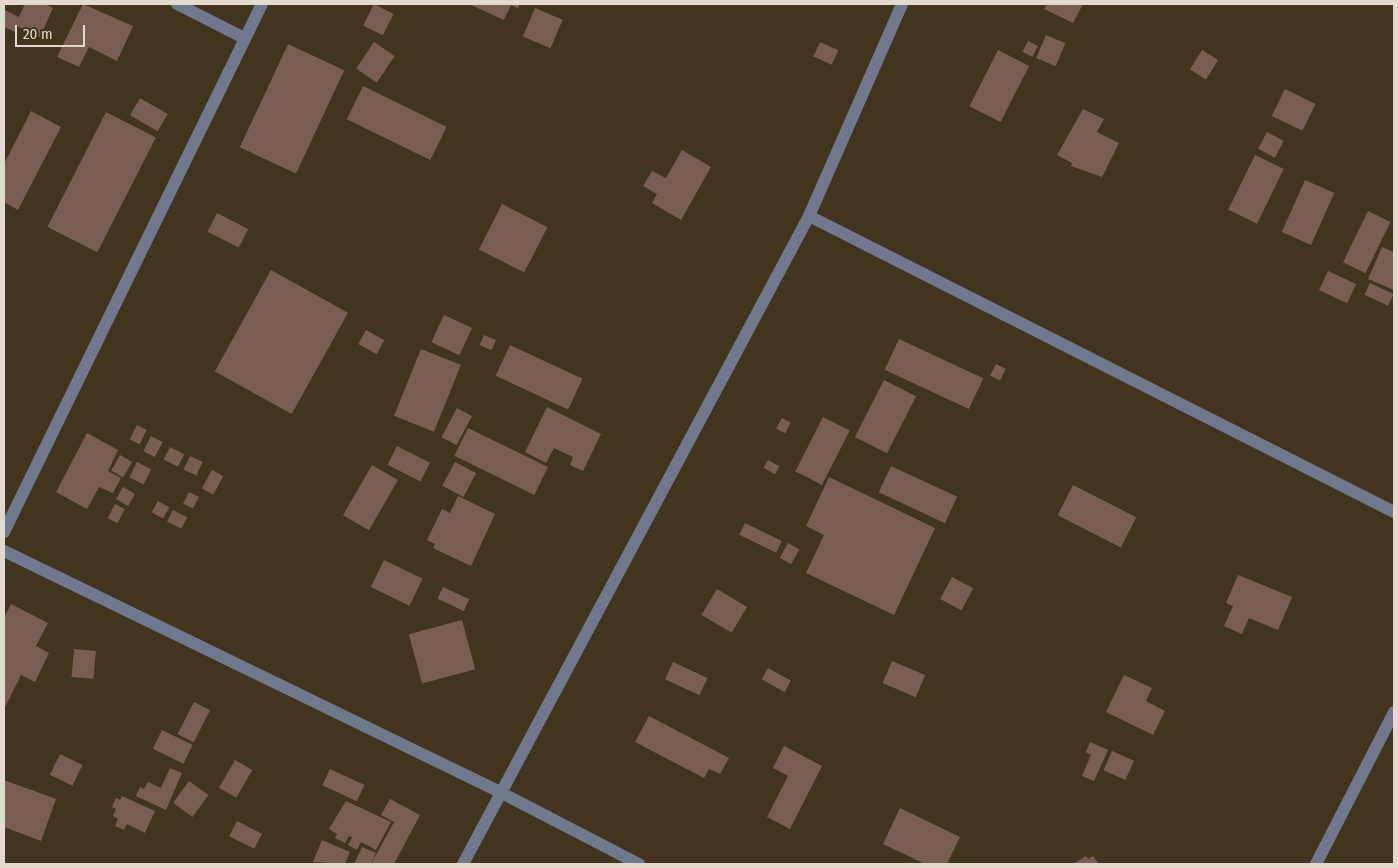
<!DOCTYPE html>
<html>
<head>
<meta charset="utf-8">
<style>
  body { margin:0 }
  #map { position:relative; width:1398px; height:868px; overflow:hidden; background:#42351d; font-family:"Fira Sans Condensed",sans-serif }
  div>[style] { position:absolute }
  .building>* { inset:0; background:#795d51; transform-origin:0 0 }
  .minor>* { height:12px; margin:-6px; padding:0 6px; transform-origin:6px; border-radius:6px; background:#70788d }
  span { translate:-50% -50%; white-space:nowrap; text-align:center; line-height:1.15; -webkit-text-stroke:5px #42351d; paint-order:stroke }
  .frame { position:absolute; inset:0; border:5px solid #e2dacc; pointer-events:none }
  .scale { position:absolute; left:15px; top:25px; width:70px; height:22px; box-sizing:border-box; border:2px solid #e2dacc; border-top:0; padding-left:6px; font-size:15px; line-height:18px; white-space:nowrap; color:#e2dacc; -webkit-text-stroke:4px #42351d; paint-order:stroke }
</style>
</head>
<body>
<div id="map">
  <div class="building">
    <div style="clip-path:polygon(25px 4px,44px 4px,53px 8px,40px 37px,17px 26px,15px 32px,4px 27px,5px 10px,19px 17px)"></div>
    <div style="clip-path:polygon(83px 4px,133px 26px,117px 61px,89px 47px,79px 67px,57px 57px)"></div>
    <div style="left:374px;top:4px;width:22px;height:24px;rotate:27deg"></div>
    <div style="clip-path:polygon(469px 4px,520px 4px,518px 8px,511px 5px,504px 20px)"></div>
    <div style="clip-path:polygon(1047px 4px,1083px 4px,1073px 23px,1044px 9px)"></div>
    <div style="left:535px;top:8px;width:30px;height:31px;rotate:23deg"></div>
    <div style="left:1046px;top:35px;width:21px;height:25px;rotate:23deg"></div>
    <div style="left:1028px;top:41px;width:11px;height:12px;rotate:27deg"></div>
    <div style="left:374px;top:42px;width:25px;height:32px;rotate:34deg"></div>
    <div style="left:820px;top:42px;width:20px;height:16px;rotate:24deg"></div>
    <div style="left:288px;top:44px;width:62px;height:114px;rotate:25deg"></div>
    <div style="left:998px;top:50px;width:35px;height:63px;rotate:27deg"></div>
    <div style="left:1202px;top:50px;width:19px;height:23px;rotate:32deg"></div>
    <div style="left:363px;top:86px;width:93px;height:37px;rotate:26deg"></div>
    <div style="left:1285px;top:89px;width:34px;height:30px;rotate:26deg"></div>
    <div style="left:140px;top:98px;width:32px;height:20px;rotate:30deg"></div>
    <div style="clip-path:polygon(1083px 109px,1104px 119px,1097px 132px,1119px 143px,1102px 177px,1071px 166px,1072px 163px,1057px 155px)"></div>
    <div style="clip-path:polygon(31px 111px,61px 127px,18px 210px,4px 202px,4px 164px)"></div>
    <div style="left:106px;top:112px;width:56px;height:129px;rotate:27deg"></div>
    <div style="left:1267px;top:132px;width:19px;height:19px;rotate:28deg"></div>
    <div style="clip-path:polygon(682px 150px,711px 167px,681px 220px,652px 203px,657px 194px,643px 186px,652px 171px,666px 178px)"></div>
    <div style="left:1255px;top:155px;width:32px;height:61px;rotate:26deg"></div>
    <div style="left:1305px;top:180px;width:32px;height:57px;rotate:24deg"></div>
    <div style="left:502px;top:204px;width:51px;height:51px;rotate:27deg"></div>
    <div style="left:1368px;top:211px;width:25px;height:57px;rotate:26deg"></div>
    <div style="left:217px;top:213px;width:35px;height:21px;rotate:27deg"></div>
    <div style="clip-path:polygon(1382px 247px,1394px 252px,1394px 290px,1368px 279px)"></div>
    <div style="left:271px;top:270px;width:88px;height:116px;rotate:29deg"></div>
    <div style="left:1328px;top:271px;width:31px;height:21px;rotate:25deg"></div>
    <div style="left:1370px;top:283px;width:26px;height:13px;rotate:25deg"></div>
    <div style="left:444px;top:315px;width:31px;height:30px;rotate:25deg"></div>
    <div style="left:366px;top:330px;width:21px;height:16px;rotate:29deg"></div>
    <div style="left:484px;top:335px;width:13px;height:11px;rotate:23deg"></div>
    <div style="left:899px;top:339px;width:93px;height:34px;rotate:25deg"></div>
    <div style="left:510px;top:345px;width:80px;height:34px;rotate:25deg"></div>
    <div style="left:421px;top:349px;width:43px;height:72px;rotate:22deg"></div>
    <div style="left:996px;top:364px;width:11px;height:13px;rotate:27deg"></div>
    <div style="left:884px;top:380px;width:36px;height:64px;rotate:27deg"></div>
    <div style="clip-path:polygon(547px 407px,601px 434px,583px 471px,570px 465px,573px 457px,554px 448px,546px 463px,525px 452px)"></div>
    <div style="left:457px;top:408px;width:17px;height:33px;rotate:28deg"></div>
    <div style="left:823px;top:417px;width:30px;height:61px;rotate:27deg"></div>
    <div style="left:782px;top:418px;width:10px;height:12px;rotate:29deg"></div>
    <div style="left:137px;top:425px;width:11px;height:16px;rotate:27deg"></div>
    <div style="left:468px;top:428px;width:89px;height:31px;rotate:26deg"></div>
    <div style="clip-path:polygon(87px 433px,118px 450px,108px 471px,121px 478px,113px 493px,99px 487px,87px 509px,56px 492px)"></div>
    <div style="left:151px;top:436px;width:13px;height:17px;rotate:27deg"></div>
    <div style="left:397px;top:446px;width:37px;height:21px;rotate:27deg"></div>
    <div style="left:170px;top:447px;width:16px;height:14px;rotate:27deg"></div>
    <div style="left:120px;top:455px;width:14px;height:18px;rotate:30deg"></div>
    <div style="left:190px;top:456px;width:14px;height:15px;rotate:25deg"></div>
    <div style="left:768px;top:460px;width:13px;height:9px;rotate:29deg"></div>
    <div style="left:137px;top:462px;width:16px;height:17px;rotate:27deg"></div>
    <div style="left:455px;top:462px;width:24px;height:27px;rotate:28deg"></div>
    <div style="left:372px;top:465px;width:30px;height:58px;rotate:30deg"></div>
    <div style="left:891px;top:466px;width:73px;height:29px;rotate:25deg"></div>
    <div style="left:212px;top:470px;width:13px;height:21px;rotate:29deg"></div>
    <div style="clip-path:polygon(829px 477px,935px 528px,894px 615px,806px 573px,824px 535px,806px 526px)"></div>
    <div style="left:1073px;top:485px;width:71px;height:34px;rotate:27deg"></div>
    <div style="left:123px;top:487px;width:14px;height:14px;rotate:30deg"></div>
    <div style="left:189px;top:492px;width:11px;height:13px;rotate:27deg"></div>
    <div style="clip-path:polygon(458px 496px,495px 514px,471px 566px,433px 548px,435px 544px,427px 540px,442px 509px,450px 513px)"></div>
    <div style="left:158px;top:501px;width:13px;height:13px;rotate:29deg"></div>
    <div style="left:115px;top:504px;width:11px;height:16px;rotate:27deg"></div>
    <div style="left:173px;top:510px;width:16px;height:13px;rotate:27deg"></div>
    <div style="left:745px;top:523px;width:41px;height:13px;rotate:26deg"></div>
    <div style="left:788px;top:543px;width:13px;height:17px;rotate:29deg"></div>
    <div style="left:384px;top:560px;width:43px;height:30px;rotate:26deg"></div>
    <div style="clip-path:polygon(1238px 575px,1292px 597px,1278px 630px,1249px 618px,1242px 634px,1224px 626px,1233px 606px,1226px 603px)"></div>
    <div style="left:952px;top:577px;width:24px;height:25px;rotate:28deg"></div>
    <div style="left:443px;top:587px;width:29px;height:13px;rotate:25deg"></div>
    <div style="left:717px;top:589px;width:35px;height:30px;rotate:31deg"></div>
    <div style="clip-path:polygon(11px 604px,48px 623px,36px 646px,49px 653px,35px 682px,21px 675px,4px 709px,4px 618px)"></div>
    <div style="left:462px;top:620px;width:51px;height:55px;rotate:75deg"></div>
    <div style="left:74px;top:649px;width:22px;height:28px;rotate:5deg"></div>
    <div style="left:892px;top:661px;width:36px;height:24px;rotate:23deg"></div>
    <div style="left:673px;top:662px;width:38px;height:19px;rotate:25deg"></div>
    <div style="left:768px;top:668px;width:26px;height:13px;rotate:29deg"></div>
    <div style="clip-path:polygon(1124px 675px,1152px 688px,1146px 701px,1165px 711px,1153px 735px,1106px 712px)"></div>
    <div style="left:194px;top:702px;width:18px;height:36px;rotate:27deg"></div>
    <div style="clip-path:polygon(649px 716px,729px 758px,720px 774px,709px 769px,704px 778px,635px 742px)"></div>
    <div style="left:162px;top:730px;width:34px;height:21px;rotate:26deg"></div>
    <div style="clip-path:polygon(1090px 742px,1108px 750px,1094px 781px,1082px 776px,1091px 755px,1086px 752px)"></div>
    <div style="clip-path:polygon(784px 746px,822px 766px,790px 829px,767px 817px,788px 776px,773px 768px)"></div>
    <div style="left:1112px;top:751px;width:24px;height:21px;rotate:24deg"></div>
    <div style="left:60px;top:754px;width:25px;height:23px;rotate:26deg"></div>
    <div style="left:235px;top:760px;width:20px;height:32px;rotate:30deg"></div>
    <div style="clip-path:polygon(170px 768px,182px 773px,166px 810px,136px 796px,140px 787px,144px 789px,148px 782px,161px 788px)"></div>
    <div style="left:330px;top:769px;width:38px;height:18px;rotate:25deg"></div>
    <div style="clip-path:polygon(4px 780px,56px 799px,41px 841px,4px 827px)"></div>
    <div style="left:189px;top:781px;width:24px;height:27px;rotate:36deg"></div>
    <div style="clip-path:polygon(122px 796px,155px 811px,145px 833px,127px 824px,124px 830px,115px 826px,118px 819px,113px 816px,116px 809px,112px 807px,116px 798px,120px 800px)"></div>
    <div style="clip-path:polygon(390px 799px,420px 815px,394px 864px,371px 864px,394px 822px,381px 815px)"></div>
    <div style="clip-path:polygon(346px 801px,391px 822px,376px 850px,361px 842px,357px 850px,348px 845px,352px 837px,349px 836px,345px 843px,335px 838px,337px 834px,329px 829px)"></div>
    <div style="clip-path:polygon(900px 808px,960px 837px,947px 864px,925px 864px,883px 844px)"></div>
    <div style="left:237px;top:821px;width:28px;height:17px;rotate:27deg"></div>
    <div style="clip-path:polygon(322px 840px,350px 852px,345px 864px,313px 862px)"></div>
    <div style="clip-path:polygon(362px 847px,376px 853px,371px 864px,354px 864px)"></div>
    <div style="clip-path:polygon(1086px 856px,1088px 859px,1093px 856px,1099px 864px,1073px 864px)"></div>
  </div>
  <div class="minor">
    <div style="left:177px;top:4px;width:75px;rotate:26.9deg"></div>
    <div style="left:809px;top:216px;width:656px;rotate:26.84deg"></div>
    <div style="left:4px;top:532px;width:588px;rotate:-63.96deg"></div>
    <div style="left:4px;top:551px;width:551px;rotate:25.91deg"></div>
    <div style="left:500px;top:792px;width:157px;rotate:27.4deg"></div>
    <div style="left:463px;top:864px;width:735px;rotate:-61.9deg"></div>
    <div style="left:809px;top:216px;width:232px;rotate:-66.3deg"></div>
    <div style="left:1316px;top:864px;width:171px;rotate:-62.8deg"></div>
  </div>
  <div class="frame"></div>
  <div class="scale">20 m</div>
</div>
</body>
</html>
